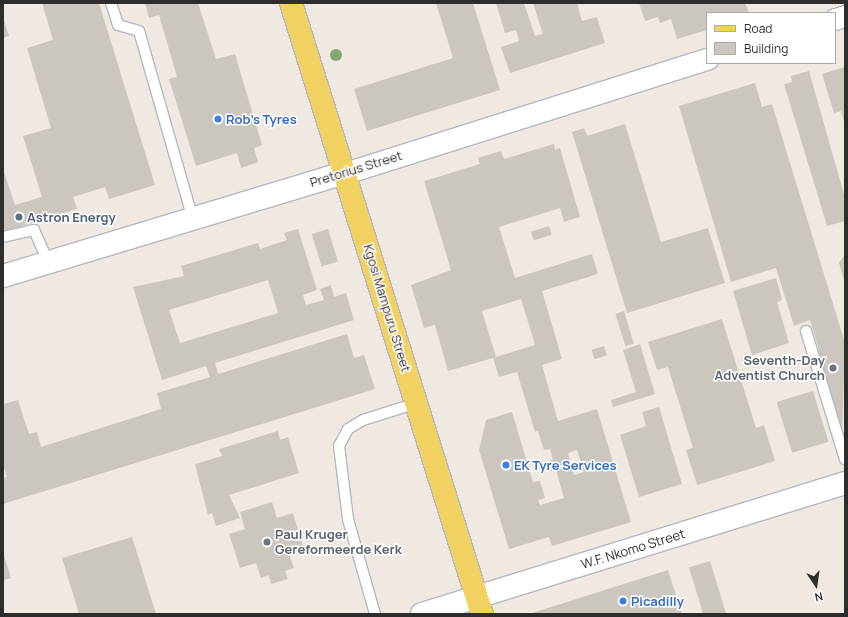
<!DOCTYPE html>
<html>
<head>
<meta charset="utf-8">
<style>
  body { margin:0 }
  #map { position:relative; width:848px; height:617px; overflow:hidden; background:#efe9e1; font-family:Manrope,sans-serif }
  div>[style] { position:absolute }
  .building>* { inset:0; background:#cbc7bf; transform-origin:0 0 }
  .roads { filter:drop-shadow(1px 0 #b4b7c1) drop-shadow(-1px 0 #b4b7c1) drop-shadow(0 1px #b4b7c1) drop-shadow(0 -1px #b4b7c1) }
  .service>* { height:10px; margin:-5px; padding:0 5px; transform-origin:5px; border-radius:5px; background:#fff }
  .minor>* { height:21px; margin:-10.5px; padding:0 10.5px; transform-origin:10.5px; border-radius:10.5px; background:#fff }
  .tertiary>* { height:22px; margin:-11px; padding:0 11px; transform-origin:11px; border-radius:11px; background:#fff }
  .secondary>* { height:22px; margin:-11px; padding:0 11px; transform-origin:11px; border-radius:11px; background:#fff }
  .primary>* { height:22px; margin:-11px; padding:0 11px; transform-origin:11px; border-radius:11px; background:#f2d163 }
  .trees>* { width:12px; height:12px; margin:-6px; border-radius:50%; background:#84a574 }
  .dots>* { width:11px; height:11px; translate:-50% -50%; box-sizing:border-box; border:2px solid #fff; border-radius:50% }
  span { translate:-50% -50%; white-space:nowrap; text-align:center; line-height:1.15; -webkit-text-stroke:3px #fff; paint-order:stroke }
  .shop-label { font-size:13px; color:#366cbe; font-weight:700 }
  .left { translate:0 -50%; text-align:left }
  .street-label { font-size:13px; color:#2e2e2e }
  .service-label { font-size:13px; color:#4e5e75; font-weight:700 }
  .worship-label { font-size:13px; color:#5b616d; font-weight:700 }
  .right { translate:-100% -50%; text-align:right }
  .frame { position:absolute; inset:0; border:4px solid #2e2e2e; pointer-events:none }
  .legend { position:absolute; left:706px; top:12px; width:130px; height:52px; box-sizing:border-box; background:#fff; border:1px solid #ababab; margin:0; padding:5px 7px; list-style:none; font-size:12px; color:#2e2e2e }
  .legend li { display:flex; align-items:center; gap:8px; height:20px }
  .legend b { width:20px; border:1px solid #ababab }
  .north { position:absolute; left:796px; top:565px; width:40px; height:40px; -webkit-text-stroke:3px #fff; paint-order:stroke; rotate:167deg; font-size:11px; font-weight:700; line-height:16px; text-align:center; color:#2e2e2e }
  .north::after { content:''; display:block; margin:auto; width:14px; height:18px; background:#2e2e2e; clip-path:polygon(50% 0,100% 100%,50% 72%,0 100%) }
</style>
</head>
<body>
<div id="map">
  <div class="building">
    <div style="clip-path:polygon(42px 3px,99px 3px,155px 185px,109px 199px,105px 187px,73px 197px,77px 209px,3px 232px,3px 169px,15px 205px,42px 197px,23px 136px,51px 128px,27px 48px,53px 40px)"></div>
    <div style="clip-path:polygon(145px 3px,198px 3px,216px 59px,235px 54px,262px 145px,254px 148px,258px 162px,241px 168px,237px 153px,196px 166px,169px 79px,177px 77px,159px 15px,149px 18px)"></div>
    <div style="clip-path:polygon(436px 3px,473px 3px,500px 90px,367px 131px,354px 89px,453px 58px)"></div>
    <div style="clip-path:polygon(496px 3px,524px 3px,535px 36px,543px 34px,533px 3px,577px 3px,582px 21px,597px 17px,605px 43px,510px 73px,501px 47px,519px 41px,516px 30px,505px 33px)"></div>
    <div style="clip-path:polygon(639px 3px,745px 3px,749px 13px,707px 13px,707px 30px,677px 39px,671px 19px,660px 23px,658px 17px,645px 21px)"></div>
    <div style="clip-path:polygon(3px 17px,9px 36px,3px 38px)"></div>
    <div style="clip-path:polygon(845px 67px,845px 125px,841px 111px,834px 113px,822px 74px)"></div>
    <div style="clip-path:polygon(809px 71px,845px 198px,845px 221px,827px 226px,784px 84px,792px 82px,791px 76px)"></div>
    <div style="clip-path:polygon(755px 83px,762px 107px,772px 104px,845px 343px,842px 438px,815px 351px,819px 350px,810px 320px,794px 326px,776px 268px,731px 282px,679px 106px)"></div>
    <div style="clip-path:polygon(625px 124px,661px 242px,708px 228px,725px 283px,627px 313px,572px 132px,584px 128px,587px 136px)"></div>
    <div style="clip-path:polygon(evenodd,554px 144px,555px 150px,560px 148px,580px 217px,564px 222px,560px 208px,499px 227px,515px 278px,592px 254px,598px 274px,542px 291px,562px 359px,542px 365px,558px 421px,597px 409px,631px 522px,552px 546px,549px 537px,509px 549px,479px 450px,486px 420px,512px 412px,533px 482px,540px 481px,545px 498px,538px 500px,540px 505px,564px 498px,556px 470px,549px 472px,546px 461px,553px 460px,550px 449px,544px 450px,538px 431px,535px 432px,517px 372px,499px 377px,493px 358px,448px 371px,435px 325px,424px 328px,411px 285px,451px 270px,424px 181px,480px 164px,478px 158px,501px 151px,504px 159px,554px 144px,521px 299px,535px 345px,496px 357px,482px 311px,521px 299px,554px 144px,577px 450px,584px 472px,574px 475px,568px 453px,577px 450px)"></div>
    <div style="left:549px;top:226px;width:9px;height:19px;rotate:72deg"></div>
    <div style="clip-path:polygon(evenodd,298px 229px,317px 290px,303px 295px,306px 305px,324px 300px,320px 289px,331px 285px,334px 297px,346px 293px,354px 320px,215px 363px,218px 374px,347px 334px,354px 358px,364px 355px,375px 389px,3px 504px,3px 478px,7px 477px,3px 464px,3px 404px,18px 400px,29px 434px,37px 432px,41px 447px,161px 409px,157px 393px,210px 377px,206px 366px,162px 380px,133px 287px,184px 276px,181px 266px,258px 243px,260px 249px,287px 240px,284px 233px,298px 229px,268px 280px,278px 313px,180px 343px,169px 310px,268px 280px)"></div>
    <div style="left:328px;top:229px;width:34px;height:17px;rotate:73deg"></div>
    <div style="clip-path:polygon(845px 254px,845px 283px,839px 263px)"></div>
    <div style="clip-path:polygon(776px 278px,782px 300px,777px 302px,789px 343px,752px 355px,733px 291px)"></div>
    <div style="left:624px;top:311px;width:34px;height:9px;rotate:73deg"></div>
    <div style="clip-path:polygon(722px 319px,756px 428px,764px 425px,775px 461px,697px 485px,686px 450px,693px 448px,668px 367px,657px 370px,648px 342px)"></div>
    <div style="clip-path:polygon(640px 344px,655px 394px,613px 407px,611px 400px,636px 392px,623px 350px)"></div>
    <div style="left:604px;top:346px;width:10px;height:13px;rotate:73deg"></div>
    <div style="left:813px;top:391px;width:53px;height:38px;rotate:73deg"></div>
    <div style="clip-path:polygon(659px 407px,682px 484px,639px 497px,620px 435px,646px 426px,642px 412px)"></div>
    <div style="clip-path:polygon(278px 431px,280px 440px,288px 437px,299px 473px,229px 495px,240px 518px,216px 526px,212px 513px,208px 515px,195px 464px,222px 456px,219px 449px)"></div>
    <div style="clip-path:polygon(272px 502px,277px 518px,293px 513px,304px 550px,289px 554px,294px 568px,285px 571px,288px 579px,271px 584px,269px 575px,261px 578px,256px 563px,240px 568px,229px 534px,245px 529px,240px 512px)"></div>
    <div style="clip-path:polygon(132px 537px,156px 614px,79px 614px,62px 558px)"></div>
    <div style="clip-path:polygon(3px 552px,11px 578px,3px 580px)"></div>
    <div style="left:710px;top:561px;width:55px;height:22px;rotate:73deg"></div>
    <div style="clip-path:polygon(668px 570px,682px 614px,529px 614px)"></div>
  </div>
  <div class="roads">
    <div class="service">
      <div style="left:111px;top:3px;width:23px;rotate:72deg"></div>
      <div style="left:118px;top:25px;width:22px;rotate:16deg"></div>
      <div style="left:139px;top:31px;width:196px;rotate:74deg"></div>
      <div style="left:3px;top:237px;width:32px;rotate:-13deg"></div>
      <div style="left:34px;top:230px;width:35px;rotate:66deg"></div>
      <div style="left:806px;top:331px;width:134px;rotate:73.1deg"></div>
      <div style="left:375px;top:614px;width:99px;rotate:-105.9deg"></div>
      <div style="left:348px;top:519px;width:74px;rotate:-97deg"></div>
      <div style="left:339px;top:446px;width:19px;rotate:-62deg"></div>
      <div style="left:348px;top:429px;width:17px;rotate:-31deg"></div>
      <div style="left:363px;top:420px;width:57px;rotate:-17.5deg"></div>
    </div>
    <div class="minor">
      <div style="left:835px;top:19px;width:10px;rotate:-17deg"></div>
      <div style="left:345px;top:173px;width:380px;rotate:-17.5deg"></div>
    </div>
    <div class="tertiary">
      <div style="left:3px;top:276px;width:357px;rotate:-16.8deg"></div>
    </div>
    <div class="secondary">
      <div style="left:422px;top:614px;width:443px;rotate:-17.2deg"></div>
    </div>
    <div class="primary">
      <div style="left:291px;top:3px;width:640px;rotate:72.64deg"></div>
    </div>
  </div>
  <div class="trees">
    <div style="left:336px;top:55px"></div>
  </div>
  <div class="dots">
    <div style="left:218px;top:119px;background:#3f7fe0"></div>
    <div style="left:19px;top:217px;background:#5c6f8a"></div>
    <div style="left:833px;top:368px;background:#6b7280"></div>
    <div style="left:506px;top:465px;background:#3f7fe0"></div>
    <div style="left:267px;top:542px;background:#6b7280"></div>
    <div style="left:623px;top:601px;background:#3f7fe0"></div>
  </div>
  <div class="shop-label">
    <span class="left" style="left:226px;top:119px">Rob's Tyres</span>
    <span class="left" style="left:514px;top:465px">EK Tyre Services</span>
    <span class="left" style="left:631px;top:601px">Picadilly</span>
  </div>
  <div class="street-label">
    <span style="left:356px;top:169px;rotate:-17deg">Pretorius Street</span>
    <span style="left:387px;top:308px;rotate:73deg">Kgosi Mampuru Street</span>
    <span style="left:633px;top:549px;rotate:-17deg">W.F. Nkomo Street</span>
  </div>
  <div class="service-label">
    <span class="left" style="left:27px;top:217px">Astron Energy</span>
  </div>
  <div class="worship-label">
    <span class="right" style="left:825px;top:368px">Seventh-Day<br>Adventist Church</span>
    <span class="left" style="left:275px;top:542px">Paul Kruger<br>Gereformeerde Kerk</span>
  </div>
  <div class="frame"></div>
  <ul class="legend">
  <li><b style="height:5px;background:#f2d163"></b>Road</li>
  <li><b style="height:11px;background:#cbc7bf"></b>Building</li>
  </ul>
  <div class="north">N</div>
</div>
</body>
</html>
